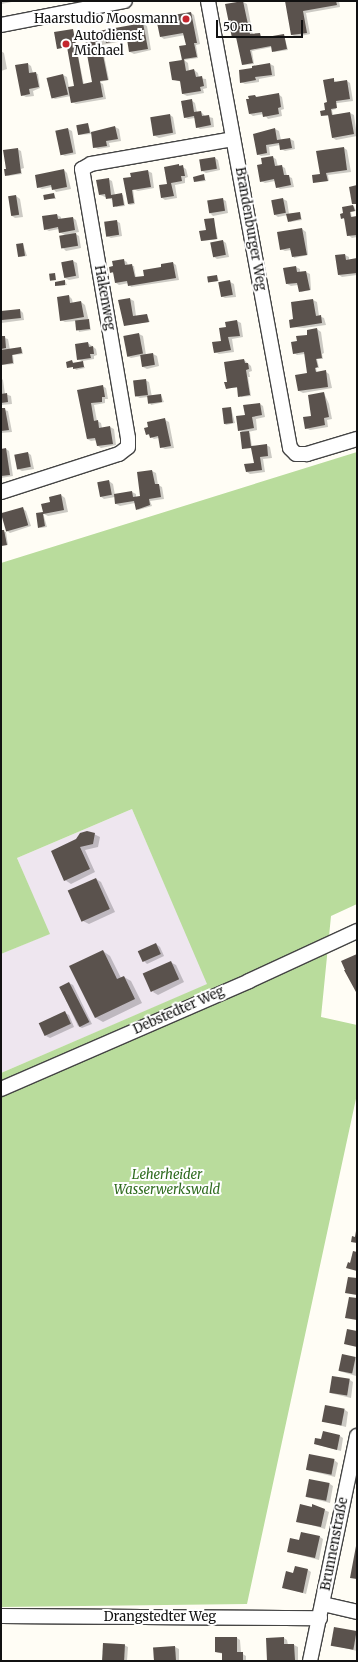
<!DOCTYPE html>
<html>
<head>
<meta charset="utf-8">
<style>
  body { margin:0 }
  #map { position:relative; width:358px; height:1662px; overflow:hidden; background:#fffdf5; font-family:Merriweather,serif }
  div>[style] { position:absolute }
  .industrial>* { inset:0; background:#eee6ef }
  .forest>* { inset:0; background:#b9dc9c }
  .shadow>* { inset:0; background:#0003 }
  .building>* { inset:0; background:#5a524d; transform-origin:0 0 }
  .roads { filter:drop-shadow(1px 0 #444) drop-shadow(-1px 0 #444) drop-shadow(0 1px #444) drop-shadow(0 -1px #444) }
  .minor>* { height:14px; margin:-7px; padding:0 7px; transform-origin:7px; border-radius:7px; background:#fff }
  .dots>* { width:11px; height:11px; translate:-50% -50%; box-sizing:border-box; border:2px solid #fff; border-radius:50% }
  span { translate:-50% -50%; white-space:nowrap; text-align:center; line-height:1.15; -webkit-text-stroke:4px #fff; paint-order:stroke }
  .poi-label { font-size:13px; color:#111 }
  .right { translate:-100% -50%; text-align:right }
  .left { translate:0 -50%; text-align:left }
  .street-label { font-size:13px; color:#111 }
  .park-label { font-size:13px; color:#2f6b1f; font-style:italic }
  .frame { position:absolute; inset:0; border:2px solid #111; pointer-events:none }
  .scale { position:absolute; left:216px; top:20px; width:87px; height:18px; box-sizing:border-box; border:2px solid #111; border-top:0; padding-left:5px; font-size:12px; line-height:14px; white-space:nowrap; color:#111; -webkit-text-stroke:3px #fff; paint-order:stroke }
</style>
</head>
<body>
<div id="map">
  <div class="industrial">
    <div style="clip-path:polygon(132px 809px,208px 984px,1px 1073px,1px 954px,49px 934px,17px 858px)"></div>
  </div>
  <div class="forest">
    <div style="clip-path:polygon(357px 452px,357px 904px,331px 916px,321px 1017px,357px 1025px,357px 1094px,247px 1604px,1px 1607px,1px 1073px,207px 984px,132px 809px,17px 858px,50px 934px,1px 954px,1px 563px)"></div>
  </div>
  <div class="shadow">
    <div style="clip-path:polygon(1px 1px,17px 1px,1px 4px)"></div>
    <div style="clip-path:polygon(286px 1px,339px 1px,340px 7px,306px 13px,310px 34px,296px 37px,292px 35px)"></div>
    <div style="clip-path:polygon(243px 2px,247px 4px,253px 35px,260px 34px,262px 39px,284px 35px,288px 50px,274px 52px,272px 47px,252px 51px,254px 64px,243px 65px,237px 39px,233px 37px,227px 5px)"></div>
    <div style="clip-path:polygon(191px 13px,194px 15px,200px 44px,196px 45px,198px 58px,184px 60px,188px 63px,189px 71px,194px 70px,198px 73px,199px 78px,206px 79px,207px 88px,203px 89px,204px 93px,187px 96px,183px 94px,181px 82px,173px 79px,188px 45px,185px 35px,164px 39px,161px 37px)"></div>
    <div style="clip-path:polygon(143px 24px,147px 26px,151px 50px,134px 54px,130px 52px,128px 40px,102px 45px,109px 80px,99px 82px,103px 84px,106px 99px,76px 104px,72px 102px,71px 96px,55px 99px,51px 97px,47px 78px,63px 75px,67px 77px,69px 88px,75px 86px,68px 48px,58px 48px,73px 30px,84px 85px,95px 83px,86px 44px)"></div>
    <div style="clip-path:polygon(1px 51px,4px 53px,7px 69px,1px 71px)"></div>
    <div style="clip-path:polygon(28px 64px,31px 66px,33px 73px,38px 74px,40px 88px,33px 91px,34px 96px,26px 97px,22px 95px)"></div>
    <div style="clip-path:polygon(270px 64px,274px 66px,275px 76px,259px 79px,259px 82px,245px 84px,241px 82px,253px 69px)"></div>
    <div style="clip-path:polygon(333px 79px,337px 83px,347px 81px,350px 83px,353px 101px,338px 103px,338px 108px,338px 103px,335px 103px,336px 109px,332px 110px,333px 115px,350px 113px,354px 115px,357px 136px,336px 140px,333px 138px,329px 116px,322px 116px,330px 103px)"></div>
    <div style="clip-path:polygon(278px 94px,282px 97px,284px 109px,281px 110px,282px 116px,268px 119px,264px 114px,253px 116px,250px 114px,255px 96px,259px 98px)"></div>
    <div style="clip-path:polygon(191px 100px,195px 103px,197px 112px,201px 112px,205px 116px,213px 118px,214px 127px,200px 129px,197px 127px,195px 118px,188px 119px,184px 117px)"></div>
    <div style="clip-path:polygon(170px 115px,173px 117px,176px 134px,159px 138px,155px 136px)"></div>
    <div style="clip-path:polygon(88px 124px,91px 133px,115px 127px,119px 129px,121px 141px,109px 143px,110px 147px,98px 149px,94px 147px,92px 134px,78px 135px)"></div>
    <div style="clip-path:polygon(68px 129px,72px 131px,76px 154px,65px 156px,61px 154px)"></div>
    <div style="clip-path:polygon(275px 129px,279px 131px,281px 140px,290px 139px,294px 141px,295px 149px,285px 151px,281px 149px,280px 145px,269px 147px,270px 155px,261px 156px,257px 154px,254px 135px)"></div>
    <div style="clip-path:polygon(344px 148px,347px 150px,351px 172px,328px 175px,329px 181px,314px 182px,323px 175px)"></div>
    <div style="clip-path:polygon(17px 149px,21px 151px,24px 168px,21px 169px,22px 174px,8px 176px,6px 175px,7px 170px)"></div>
    <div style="clip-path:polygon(272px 157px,276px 159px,278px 167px,281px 166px,285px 168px,287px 176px,292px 178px,294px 187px,280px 189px,277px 187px,275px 181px,265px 183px,261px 181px,264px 165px)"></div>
    <div style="clip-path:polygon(215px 158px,218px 160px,220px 170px,206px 173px,202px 171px)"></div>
    <div style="clip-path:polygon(179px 165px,186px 169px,188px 177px,185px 178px,185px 183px,175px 185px,177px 198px,165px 200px,162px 198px)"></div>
    <div style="clip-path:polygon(64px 170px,67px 173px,71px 189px,56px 192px,52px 187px,42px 189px,38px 187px)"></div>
    <div style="clip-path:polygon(148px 171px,152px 173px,154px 188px,138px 191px,133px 189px,135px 204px,130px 205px,128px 204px,131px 178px)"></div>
    <div style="clip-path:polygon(203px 175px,206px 181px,195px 182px)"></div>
    <div style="clip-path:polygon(108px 179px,112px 181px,115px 195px,123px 195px,125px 206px,116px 207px,113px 200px,100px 195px)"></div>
    <div style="clip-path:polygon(54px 194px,56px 199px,45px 199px)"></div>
    <div style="clip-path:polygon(16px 196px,20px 199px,23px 217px,15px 218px,12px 216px)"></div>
    <div style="clip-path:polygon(222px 199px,226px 201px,228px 213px,213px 216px,210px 213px)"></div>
    <div style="clip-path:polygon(283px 199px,287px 201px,289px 214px,300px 213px,302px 220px,290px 222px,288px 215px,278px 217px,275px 215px)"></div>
    <div style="clip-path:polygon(354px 206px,356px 211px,351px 212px,352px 218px,357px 217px,357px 237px,352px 238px,348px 235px,345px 219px,342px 218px,344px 214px,343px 208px)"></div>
    <div style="clip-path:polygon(57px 215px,61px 217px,61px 220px,73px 218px,76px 220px,79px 232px,74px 233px,79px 236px,81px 248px,66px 251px,63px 248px,65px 235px,59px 232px,59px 229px,49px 231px,45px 229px)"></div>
    <div style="clip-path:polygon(213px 219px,218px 239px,203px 241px,201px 241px)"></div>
    <div style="clip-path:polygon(116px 221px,120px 223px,122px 236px,111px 238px,107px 236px)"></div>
    <div style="clip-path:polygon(302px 229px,306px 232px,308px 255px,294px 258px,291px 250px,285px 251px,281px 249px)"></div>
    <div style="clip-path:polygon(223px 241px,226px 243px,229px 257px,217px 259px,214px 257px)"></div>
    <div style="clip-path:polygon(23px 244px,27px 256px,21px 257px,19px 256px)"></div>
    <div style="clip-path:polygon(345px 255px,349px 257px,349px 260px,357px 259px,357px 275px,342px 277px,339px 275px)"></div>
    <div style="clip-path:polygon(123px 260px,127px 262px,128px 266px,134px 266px,136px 278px,144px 277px,173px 263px,176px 265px,179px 280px,131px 287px,129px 283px,119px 285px,116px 283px,114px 274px,111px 272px)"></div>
    <div style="clip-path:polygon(73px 261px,77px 263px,79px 278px,69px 280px,65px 278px)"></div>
    <div style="clip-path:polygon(296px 267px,300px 269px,300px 273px,306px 272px,310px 274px,311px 290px,301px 292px,298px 285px,291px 286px,287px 284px)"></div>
    <div style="clip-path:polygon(217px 276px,219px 281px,209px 282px)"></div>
    <div style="clip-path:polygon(65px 281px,67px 285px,56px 286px)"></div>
    <div style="clip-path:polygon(230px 282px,234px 284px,236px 297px,225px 298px,221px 296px)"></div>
    <div style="clip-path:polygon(69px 296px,72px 299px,73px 304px,81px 302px,85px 305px,91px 330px,79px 332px,76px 321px,65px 322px,61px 320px)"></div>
    <div style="clip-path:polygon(130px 299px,134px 301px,136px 316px,147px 315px,150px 322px,125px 325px,119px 301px)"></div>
    <div style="clip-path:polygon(313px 300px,317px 302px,319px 316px,324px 318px,326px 325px,304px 328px,291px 327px)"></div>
    <div style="clip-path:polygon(20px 310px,23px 313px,24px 320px,1px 323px,1px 313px)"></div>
    <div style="clip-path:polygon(237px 321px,241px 323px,243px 337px,232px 339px,234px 352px,219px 354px,215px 352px,222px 342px,227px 328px)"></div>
    <div style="clip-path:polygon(317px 329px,321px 332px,324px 353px,322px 354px,323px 359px,317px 359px,319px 368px,316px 368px,317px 373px,326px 372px,329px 374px,332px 388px,303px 393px,299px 391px,310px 374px,305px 354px,297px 355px,294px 353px,298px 342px)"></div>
    <div style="clip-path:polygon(139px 334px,143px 336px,146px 355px,153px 354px,157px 356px,159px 366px,147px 369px,143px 367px,141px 356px,131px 358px,127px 356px)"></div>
    <div style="clip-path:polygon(1px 337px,8px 339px,10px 350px,22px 349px,23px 354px,13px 355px,14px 364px,1px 365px)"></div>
    <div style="clip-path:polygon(88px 343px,96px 349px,97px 355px,94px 356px,94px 359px,82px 361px,78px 359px)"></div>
    <div style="clip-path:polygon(244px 360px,251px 366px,252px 371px,249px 372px,250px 377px,248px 377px,251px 396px,241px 397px,238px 388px,226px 388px)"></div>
    <div style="clip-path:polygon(82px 362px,85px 368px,76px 370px,74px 367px,68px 367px,67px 363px)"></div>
    <div style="clip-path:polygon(1px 378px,3px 380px,5px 394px,11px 396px,12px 404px,1px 405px)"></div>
    <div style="clip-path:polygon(145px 380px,149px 382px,152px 397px,161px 395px,164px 402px,151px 405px,148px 397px,140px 398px,136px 396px)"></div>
    <div style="clip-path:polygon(102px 386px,106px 388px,108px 399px,105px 399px,105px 403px,94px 405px,97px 421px,101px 423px,102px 428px,110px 427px,114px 429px,116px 445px,101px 448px,98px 446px,97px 440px,91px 441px,87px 439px,78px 391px)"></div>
    <div style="clip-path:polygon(324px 393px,329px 404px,332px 419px,327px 420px,328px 427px,310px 430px,306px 428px)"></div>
    <div style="clip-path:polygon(260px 404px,263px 406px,265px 417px,256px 419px,257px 430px,248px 432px,250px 433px,252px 447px,266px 445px,270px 447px,272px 458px,263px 459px,265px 472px,250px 474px,247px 472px,255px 463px,252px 448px,243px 448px,244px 433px,239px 430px,246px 416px)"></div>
    <div style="clip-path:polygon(231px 408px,235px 423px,226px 425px,225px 424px)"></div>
    <div style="clip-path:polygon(1px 409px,8px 411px,12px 432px,1px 433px)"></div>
    <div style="clip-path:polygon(165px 420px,169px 422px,174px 448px,165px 449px,161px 447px,159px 438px,154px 439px,147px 434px)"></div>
    <div style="clip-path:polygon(6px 449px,9px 451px,13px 476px,1px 478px,1px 450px)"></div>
    <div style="clip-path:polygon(28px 453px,31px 455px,34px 469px,22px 471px,18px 469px)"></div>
    <div style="clip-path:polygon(152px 471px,156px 473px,158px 485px,162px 487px,164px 499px,150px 501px,152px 506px,138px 510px,135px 503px,120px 506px,116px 504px,115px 497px,104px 499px,100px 496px,109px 481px,113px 484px,115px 495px,132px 492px,136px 494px,136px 497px,141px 498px)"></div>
    <div style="clip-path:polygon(61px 495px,65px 498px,68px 512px,48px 516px,44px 514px,51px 503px)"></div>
    <div style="clip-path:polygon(22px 508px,26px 511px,31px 526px,10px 533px,7px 531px)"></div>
    <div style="clip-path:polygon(43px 513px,47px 527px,41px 528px,39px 527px)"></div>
    <div style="clip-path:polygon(1px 531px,6px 532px,8px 545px,1px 546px)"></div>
    <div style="clip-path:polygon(94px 834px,100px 837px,98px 847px,85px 850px,95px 872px,71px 884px,65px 880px,52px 851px)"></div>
    <div style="clip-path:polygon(96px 879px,101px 882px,115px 912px,89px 924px,83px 921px)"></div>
    <div style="clip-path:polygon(156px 944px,160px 947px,164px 956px,147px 964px,144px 961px)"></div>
    <div style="clip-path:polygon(103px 951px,110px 956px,121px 978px,124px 977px,131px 981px,142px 1003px,103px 1022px,96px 1018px)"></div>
    <div style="clip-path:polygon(170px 962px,176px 965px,184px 982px,158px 995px,153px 992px)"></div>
    <div style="clip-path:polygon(69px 983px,73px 985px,92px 1024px,82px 1028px,78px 1026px,60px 987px)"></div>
    <div style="clip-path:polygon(65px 1013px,69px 1015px,74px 1027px,50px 1038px,46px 1036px)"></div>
    <div style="clip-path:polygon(356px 1358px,356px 1376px,339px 1371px)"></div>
    <div style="clip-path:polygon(350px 1380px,353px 1382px,351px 1398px,330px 1393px)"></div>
    <div style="clip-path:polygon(345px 1410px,348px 1412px,346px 1427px,323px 1421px)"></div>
    <div style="clip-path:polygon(340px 1436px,343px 1438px,341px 1451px,315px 1444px)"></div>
    <div style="clip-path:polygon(334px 1460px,338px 1463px,335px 1477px,307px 1470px)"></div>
    <div style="clip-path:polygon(330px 1484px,333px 1486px,330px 1503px,306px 1497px)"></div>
    <div style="clip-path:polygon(313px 1505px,329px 1512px,325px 1529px,298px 1521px)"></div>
    <div style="clip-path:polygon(320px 1537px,323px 1539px,319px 1560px,289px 1552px,300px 1541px)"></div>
    <div style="clip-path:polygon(308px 1570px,311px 1572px,306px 1594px,283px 1587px,294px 1574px)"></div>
    <div style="clip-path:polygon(357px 1632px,357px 1651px,332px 1645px)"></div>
    <div style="clip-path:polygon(237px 1638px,240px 1640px,241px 1653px,246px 1656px,246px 1661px,223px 1661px,223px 1654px,216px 1652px)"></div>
    <div style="clip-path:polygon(284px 1638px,287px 1640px,288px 1645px,294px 1645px,298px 1647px,298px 1661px,268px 1661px)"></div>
    <div style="clip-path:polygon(124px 1645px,128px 1647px,127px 1661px,103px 1661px)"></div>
    <div style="clip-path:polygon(175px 1647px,179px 1649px,179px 1661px,154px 1661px)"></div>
  </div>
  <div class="building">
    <div style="clip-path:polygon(243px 1px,250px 34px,260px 33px,261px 38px,284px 34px,287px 49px,272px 52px,271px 46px,250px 50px,253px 63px,242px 65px,236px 37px,232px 38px,225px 4px)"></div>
    <div style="clip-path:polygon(285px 1px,336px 1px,337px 5px,303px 11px,307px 33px,291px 35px)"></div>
    <div style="clip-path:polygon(191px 12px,197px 43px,194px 43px,197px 57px,184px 59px,186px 71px,194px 69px,196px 77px,202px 76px,204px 86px,200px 87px,201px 91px,182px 94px,180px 81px,172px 80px,169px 62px,182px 60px,179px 46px,186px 45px,183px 33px,160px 37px,156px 18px)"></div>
    <div style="clip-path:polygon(143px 23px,148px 49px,129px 52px,127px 39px,106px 43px,105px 39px,100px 40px,108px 80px,100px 81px,103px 97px,71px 103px,68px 87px,74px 86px,67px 47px,57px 49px,54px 32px,73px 29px,83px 84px,92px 82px,85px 43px,89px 42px,87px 33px)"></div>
    <div style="clip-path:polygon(28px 63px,29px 73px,36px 72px,39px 87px,29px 89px,30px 94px,21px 96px,15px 65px)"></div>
    <div style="clip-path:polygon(270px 63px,272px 75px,255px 77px,256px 80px,240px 83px,239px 70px,252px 68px,252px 66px)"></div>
    <div style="left:63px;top:74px;width:21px;height:17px;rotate:76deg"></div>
    <div style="clip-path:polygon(334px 78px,334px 82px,347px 80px,350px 99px,336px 101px,337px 108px,331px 109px,332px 115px,350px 112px,354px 134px,332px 138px,328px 115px,321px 116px,320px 111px,325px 110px,324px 103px,327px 102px,323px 80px)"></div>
    <div style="clip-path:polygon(279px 93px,281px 107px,278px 108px,279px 114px,263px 117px,262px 112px,249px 114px,246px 99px,249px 99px,248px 96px,255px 95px,256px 97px)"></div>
    <div style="clip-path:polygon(192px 99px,194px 112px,201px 111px,202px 116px,209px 115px,211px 125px,196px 128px,194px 116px,184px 118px,181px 101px)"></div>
    <div style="left:170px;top:114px;width:19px;height:20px;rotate:81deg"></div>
    <div style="left:88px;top:123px;width:10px;height:12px;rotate:79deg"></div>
    <div style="clip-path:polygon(115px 126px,118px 139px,106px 141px,107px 146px,93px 148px,91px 132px)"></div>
    <div style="left:68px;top:128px;width:25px;height:13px;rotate:78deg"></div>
    <div style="clip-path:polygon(275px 128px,277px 140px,290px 138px,292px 148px,280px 150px,279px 143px,266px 145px,267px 153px,257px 155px,253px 134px)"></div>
    <div style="clip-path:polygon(344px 147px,347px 170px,326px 173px,328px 181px,313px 183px,312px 175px,320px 174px,316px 151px)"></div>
    <div style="clip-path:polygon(18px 148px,21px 173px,5px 176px,4px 169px,6px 169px,3px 150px)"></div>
    <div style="clip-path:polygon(273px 156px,275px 166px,282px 165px,284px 175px,289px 175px,291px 185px,276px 188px,274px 179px,260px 182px,257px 165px,262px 164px,261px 158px)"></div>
    <div style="left:215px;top:157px;width:12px;height:16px;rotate:81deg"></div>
    <div style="clip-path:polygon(179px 164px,179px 166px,183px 165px,185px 176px,181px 176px,182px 181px,171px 183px,174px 196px,161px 198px,159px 185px,167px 184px,164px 167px)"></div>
    <div style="clip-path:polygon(64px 169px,67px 187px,52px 190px,51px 185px,37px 188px,35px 175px)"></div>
    <div style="clip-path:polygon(148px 170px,151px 187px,132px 190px,134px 203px,128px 204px,123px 178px,131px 177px,130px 173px)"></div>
    <div style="clip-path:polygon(204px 174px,205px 180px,194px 182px,193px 177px)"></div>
    <div style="clip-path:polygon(109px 178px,111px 195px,122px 193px,124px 205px,113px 207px,112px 198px,106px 199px,105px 194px,99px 195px,96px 180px)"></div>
    <div style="clip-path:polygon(357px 185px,357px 204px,352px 204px,349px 187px)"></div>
    <div style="left:54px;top:193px;width:5px;height:11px;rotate:79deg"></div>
    <div style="left:16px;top:195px;width:20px;height:8px;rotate:81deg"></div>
    <div style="left:223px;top:198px;width:13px;height:16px;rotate:81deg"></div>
    <div style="left:283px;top:198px;width:15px;height:12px;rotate:79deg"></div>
    <div style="clip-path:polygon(353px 205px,355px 211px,350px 212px,351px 217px,357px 216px,357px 235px,347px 236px,344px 218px,341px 219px,340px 214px,343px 213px,342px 207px)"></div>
    <div style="clip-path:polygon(300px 212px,301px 219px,288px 222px,286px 214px)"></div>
    <div style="clip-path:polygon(57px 214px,58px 219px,73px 217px,75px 230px,59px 233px,58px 227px,44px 230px,42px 216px)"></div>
    <div style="clip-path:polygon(214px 218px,217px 239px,201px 241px,199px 231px,206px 230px,204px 219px)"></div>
    <div style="left:117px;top:220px;width:15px;height:13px;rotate:82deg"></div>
    <div style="clip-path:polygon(302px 228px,307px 255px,292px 257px,290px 248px,280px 250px,277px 232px)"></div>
    <div style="left:76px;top:233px;width:13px;height:17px;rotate:81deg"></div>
    <div style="left:223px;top:240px;width:15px;height:13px;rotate:79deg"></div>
    <div style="left:23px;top:243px;width:13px;height:7px;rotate:81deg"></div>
    <div style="clip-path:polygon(345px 254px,346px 260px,357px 258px,357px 273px,338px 275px,335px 255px)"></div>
    <div style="clip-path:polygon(124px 259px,125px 265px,132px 264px,135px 277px,144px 276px,143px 270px,161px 267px,161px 264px,173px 262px,176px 278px,128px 286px,127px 281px,115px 283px,113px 272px,110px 273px,109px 267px,113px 266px,112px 261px)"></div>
    <div style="left:73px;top:260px;width:16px;height:12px;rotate:79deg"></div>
    <div style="clip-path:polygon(296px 266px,297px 272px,306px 271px,310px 290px,299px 292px,297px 283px,286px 284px,283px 268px)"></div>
    <div style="left:55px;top:273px;width:7px;height:6px;rotate:82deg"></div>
    <div style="left:217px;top:275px;width:6px;height:10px;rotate:81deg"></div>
    <div style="clip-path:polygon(65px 280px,65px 285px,55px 286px,55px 282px)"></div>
    <div style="left:230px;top:280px;width:15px;height:12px;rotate:79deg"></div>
    <div style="clip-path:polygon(69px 295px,70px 303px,81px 301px,84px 317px,60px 321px,57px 297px)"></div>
    <div style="clip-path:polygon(130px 298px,133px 316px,147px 314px,149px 322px,124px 326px,118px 300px)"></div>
    <div style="clip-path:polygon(313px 299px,316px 316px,321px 315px,322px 323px,290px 328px,289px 320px,293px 319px,291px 302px)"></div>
    <div style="left:20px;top:309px;width:9px;height:19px;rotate:84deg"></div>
    <div style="left:89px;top:319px;width:10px;height:14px;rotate:84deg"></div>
    <div style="clip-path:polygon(237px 320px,240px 336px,228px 337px,231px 350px,214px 353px,212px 342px,221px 341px,219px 328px,226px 327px,225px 322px)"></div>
    <div style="clip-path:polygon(317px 328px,322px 358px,316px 359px,318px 367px,315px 368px,316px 372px,326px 370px,328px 387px,298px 391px,295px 375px,307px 373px,304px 352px,293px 354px,291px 342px,297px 341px,296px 336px,307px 335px,307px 330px)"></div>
    <div style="left:139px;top:333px;width:21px;height:16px;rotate:79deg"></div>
    <div style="clip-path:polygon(1px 336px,5px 336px,6px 348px,1px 349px)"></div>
    <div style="clip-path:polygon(88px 342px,89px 347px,93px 346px,94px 354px,90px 354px,91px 358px,77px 360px,75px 344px)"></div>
    <div style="clip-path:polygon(21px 347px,22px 353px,12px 355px,13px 363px,1px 365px,1px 350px)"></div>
    <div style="left:153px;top:353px;width:12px;height:13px;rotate:81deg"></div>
    <div style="clip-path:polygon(244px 359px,245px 363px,248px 363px,249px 369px,246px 370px,250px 395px,238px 397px,237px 387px,226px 389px,224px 382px,227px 382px,224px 362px)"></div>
    <div style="clip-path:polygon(72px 360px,73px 363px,83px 361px,84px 367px,73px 369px,73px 367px,67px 368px,66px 362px)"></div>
    <div style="left:146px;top:379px;width:16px;height:13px;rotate:83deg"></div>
    <div style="clip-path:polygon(103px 385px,105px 397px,102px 397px,102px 402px,91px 403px,94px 421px,98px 420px,99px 428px,110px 426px,113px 444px,97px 446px,95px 438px,87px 439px,77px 390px)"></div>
    <div style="clip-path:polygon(324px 392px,329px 417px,324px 418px,325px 425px,305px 429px,303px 417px,311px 416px,308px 395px)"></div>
    <div style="clip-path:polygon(7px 393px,8px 402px,1px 403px,1px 394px)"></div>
    <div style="left:161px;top:394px;width:8px;height:14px;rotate:83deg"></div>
    <div style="clip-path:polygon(260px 403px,262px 415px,252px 417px,254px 428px,238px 431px,236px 416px,245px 415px,243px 405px)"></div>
    <div style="left:231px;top:407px;width:16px;height:9px;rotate:83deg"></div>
    <div style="clip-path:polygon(1px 408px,5px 408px,9px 430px,1px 431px)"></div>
    <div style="clip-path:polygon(165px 418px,171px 446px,160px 448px,158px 436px,150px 438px,149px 434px,146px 435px,144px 428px,148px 427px,147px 422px)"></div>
    <div style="clip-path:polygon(249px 431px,251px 446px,267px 444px,268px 456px,260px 457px,262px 470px,246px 472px,244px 464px,254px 463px,251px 448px,242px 449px,240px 432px)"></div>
    <div style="clip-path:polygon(6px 448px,10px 475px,1px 476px,1px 449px)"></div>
    <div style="left:28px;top:452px;width:15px;height:14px;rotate:79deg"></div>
    <div style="clip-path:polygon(152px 470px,155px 484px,159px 484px,161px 497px,149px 499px,150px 505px,136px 510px,134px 501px,115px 504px,114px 494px,132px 491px,133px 497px,140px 496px,137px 472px)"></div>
    <div style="left:109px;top:480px;width:15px;height:12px;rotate:79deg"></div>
    <div style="clip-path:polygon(61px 494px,64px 510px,43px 514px,45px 526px,38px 528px,36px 513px,43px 512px,41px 504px,50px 502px,49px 497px)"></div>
    <div style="left:23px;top:507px;width:19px;height:23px;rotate:74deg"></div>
    <div style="clip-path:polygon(1px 530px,4px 530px,7px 545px,1px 546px)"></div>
    <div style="clip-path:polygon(87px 831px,95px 833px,93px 844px,80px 847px,90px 869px,64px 881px,51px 851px,76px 839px,80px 833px)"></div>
    <div style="left:96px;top:878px;width:34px;height:31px;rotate:66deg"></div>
    <div style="left:156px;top:943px;width:12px;height:20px;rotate:66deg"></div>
    <div style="clip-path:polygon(103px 950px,117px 979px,124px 976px,135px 999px,95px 1018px,69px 966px)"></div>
    <div style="clip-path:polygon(357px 954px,357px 991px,356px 992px,344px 970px,345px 970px,341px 961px)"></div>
    <div style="left:171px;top:961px;width:20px;height:31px;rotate:66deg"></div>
    <div style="left:69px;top:982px;width:45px;height:11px;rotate:63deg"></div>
    <div style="left:65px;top:1011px;width:14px;height:29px;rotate:65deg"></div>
    <div style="clip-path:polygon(356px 1231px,357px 1243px,351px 1242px,352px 1236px,355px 1237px)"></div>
    <div style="clip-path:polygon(353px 1251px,357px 1252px,357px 1271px,346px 1268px,348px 1262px,350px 1263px)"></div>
    <div style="clip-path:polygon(348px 1277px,357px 1278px,357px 1295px,345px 1293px)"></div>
    <div style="clip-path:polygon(349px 1297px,357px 1298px,357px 1320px,345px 1318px)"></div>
    <div style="clip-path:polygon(347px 1329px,357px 1331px,357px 1347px,344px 1344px)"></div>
    <div style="left:342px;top:1354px;width:14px;height:17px;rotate:12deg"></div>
    <div style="left:332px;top:1376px;width:18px;height:17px;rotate:9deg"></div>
    <div style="left:325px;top:1405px;width:20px;height:17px;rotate:11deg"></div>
    <div style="clip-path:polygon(323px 1431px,340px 1435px,337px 1450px,314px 1444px,315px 1438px,321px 1439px)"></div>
    <div style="left:309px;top:1454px;width:26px;height:16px;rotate:11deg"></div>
    <div style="left:309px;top:1479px;width:21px;height:18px;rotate:11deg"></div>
    <div style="clip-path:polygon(300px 1504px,312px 1507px,312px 1504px,325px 1509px,321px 1527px,296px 1522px)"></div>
    <div style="clip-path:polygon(301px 1532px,320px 1536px,315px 1558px,287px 1552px,290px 1538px,299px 1540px)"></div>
    <div style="clip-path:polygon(356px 1546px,357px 1546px,357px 1579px,350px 1578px)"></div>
    <div style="clip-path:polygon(295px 1566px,308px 1569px,303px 1593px,282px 1588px,286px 1571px,293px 1573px)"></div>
    <div style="left:334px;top:1627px;width:23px;height:19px;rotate:10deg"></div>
    <div style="clip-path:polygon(215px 1637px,237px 1637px,237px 1652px,243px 1652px,243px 1661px,222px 1661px,222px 1653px,215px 1652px)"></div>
    <div style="clip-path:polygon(284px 1637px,284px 1644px,294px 1644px,295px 1660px,267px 1661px,266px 1638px)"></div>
    <div style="left:103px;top:1643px;width:22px;height:18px;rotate:3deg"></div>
    <div style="left:175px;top:1646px;width:15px;height:22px;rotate:86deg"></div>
  </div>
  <div class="roads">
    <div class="minor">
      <div style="left:208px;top:1px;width:454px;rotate:79.6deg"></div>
      <div style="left:290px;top:448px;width:8px;rotate:45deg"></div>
      <div style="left:296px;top:454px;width:11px"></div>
      <div style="left:307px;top:454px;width:52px;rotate:-16.7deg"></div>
      <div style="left:1px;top:25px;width:126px;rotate:-11deg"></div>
      <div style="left:1px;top:492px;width:124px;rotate:-17.9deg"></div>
      <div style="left:119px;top:454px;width:11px;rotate:-38deg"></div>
      <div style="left:128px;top:447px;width:9px;rotate:-90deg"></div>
      <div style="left:128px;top:438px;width:273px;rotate:-99.7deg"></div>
      <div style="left:82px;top:169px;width:10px;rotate:-29deg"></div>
      <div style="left:91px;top:164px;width:144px;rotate:-10deg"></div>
      <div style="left:1px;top:1089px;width:270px;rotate:-23.5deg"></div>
      <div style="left:249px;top:981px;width:119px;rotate:-24.8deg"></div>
      <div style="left:323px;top:1604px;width:35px;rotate:13deg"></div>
      <div style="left:1px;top:1616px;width:319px;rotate:0.4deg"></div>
      <div style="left:310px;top:1661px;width:230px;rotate:-78.2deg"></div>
    </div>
  </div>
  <div class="dots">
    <div style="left:186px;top:19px;background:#c4262e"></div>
    <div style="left:66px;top:44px;background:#c4262e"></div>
  </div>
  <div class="poi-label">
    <span class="right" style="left:178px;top:19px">Haarstudio Moosmann</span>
    <span class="left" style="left:74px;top:44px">Autodienst<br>Michael</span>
  </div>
  <div class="street-label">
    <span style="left:250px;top:229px;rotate:80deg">Brandenburger Weg</span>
    <span style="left:104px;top:298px;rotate:80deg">Hakenweg</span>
    <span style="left:179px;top:1011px;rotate:-24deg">Debstedter Weg</span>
    <span style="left:335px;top:1544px;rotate:-79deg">Brunnenstraße</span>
    <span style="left:160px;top:1617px">Drangstedter Weg</span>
  </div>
  <div class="park-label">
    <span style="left:167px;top:1183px">Leherheider<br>Wasserwerkswald</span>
  </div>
  <div class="frame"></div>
  <div class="scale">50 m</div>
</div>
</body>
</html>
